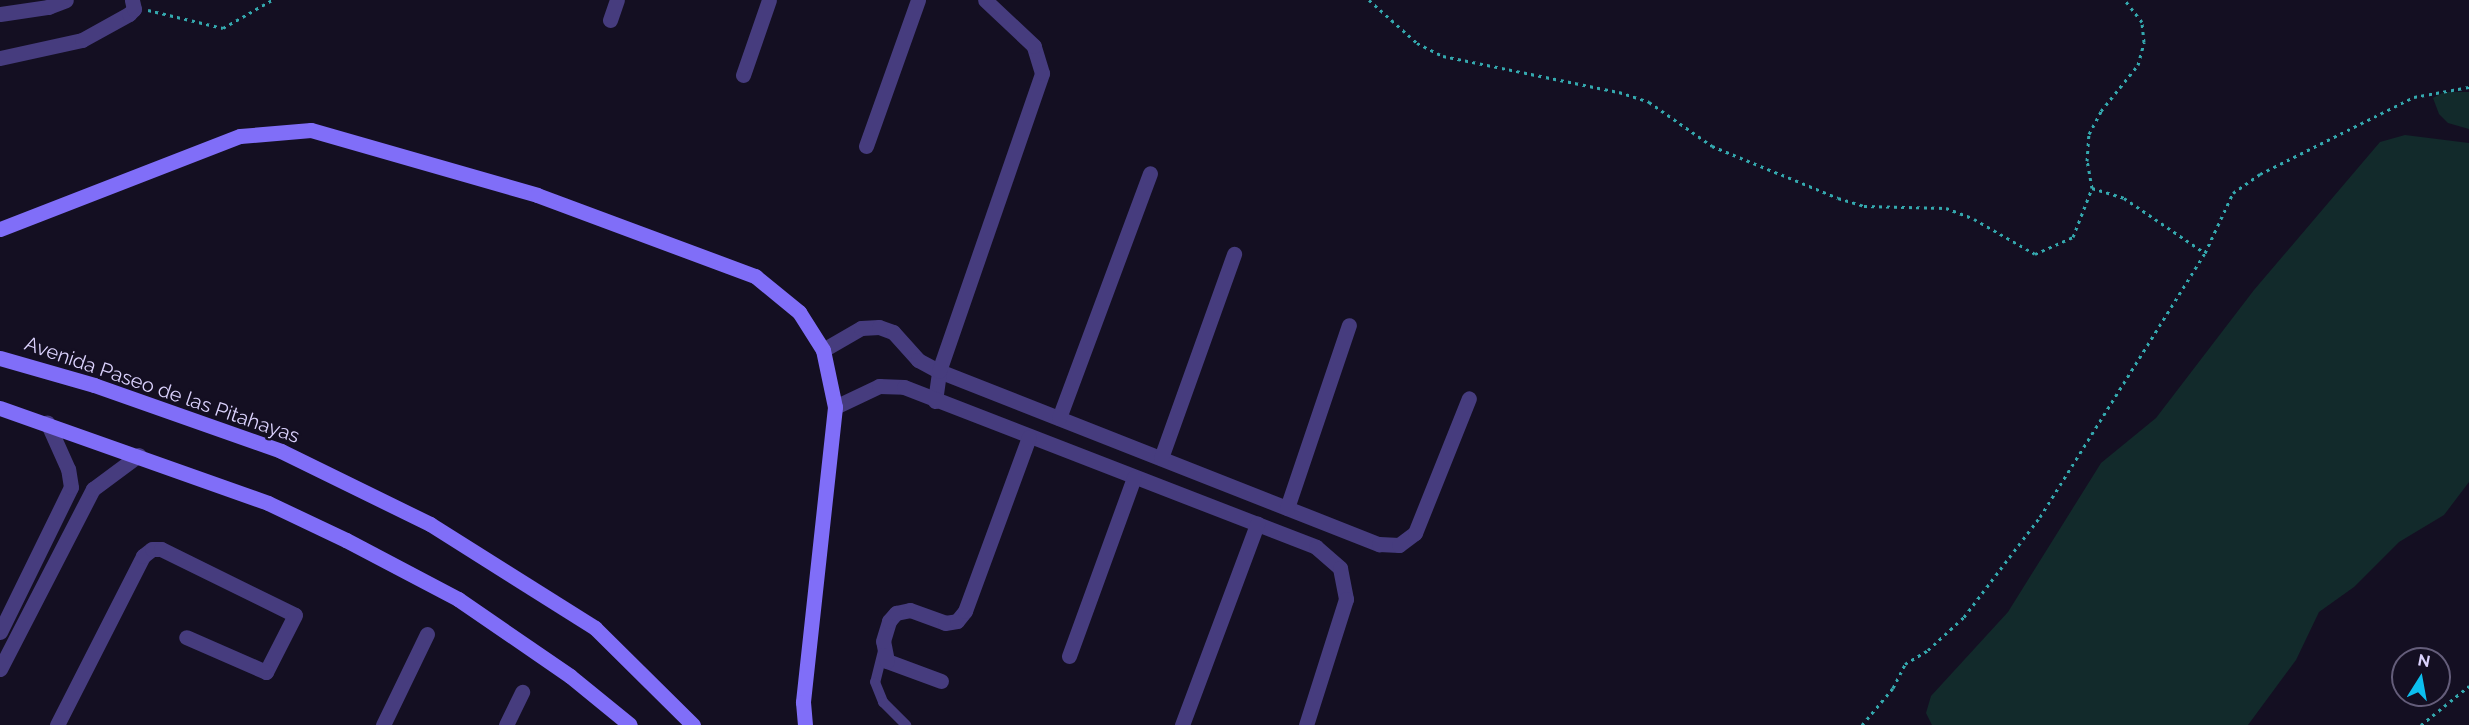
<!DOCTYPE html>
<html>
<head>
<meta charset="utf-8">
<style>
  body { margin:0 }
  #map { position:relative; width:2469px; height:725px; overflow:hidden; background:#140f22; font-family:Raleway,sans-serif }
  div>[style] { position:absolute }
  .green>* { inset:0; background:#122a2b }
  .path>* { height:3px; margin-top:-1.5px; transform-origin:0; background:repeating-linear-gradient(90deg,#34a8ae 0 3px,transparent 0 7.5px) }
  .lane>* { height:10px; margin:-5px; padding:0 5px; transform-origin:5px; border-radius:5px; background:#463c7e }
  .street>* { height:15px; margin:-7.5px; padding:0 7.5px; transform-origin:7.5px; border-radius:7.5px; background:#463c7e }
  .secondary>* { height:15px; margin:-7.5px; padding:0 7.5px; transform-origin:7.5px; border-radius:7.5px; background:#806ef8 }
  span { translate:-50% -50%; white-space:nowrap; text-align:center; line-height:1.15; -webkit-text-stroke:4.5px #140f22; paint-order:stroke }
  .street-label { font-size:20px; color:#dbd2fd }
  .north { position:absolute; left:2391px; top:647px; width:60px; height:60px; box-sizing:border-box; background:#140f22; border:2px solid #645d7a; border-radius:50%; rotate:11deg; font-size:16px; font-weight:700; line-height:24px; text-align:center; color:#dbd2fd }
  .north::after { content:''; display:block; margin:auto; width:21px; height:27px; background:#0cbfef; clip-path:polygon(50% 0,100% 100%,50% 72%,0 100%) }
</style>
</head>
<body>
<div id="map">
  <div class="green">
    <div style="clip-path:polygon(2444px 92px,2469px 92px,2469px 129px,2448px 123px,2439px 114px,2433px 98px)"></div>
    <div style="clip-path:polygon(2405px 135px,2469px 143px,2469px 482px,2444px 515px,2399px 542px,2354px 587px,2319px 612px,2296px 660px,2248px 725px,1932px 725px,1926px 713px,1931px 696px,2008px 612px,2101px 463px,2156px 418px,2254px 290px,2380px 142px)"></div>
  </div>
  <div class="path">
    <div style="left:1369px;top:0;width:64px;rotate:41.9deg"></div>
    <div style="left:1417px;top:43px;width:29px;rotate:27deg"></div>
    <div style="left:1443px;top:56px;width:180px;rotate:11.6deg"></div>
    <div style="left:1619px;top:92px;width:32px;rotate:18deg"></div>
    <div style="left:1649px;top:102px;width:77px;rotate:34.9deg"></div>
    <div style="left:1712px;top:146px;width:136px;rotate:22.4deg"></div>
    <div style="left:1838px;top:198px;width:27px;rotate:17deg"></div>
    <div style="left:1864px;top:206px;width:82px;rotate:1.4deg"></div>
    <div style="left:1946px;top:208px;width:30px;rotate:21deg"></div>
    <div style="left:1974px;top:219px;width:70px;rotate:29.8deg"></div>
    <div style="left:2035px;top:254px;width:42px;rotate:-24.1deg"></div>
    <div style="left:2073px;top:237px;width:53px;rotate:-68.8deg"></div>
    <div style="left:2092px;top:188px;width:27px;rotate:-100deg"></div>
    <div style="left:2087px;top:161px;width:27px;rotate:-86deg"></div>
    <div style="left:2089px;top:134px;width:26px;rotate:-62deg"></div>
    <div style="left:2101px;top:111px;width:59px;rotate:-51.2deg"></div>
    <div style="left:2138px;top:65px;width:24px;rotate:-75deg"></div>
    <div style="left:2144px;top:42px;width:20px;rotate:-96deg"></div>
    <div style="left:2142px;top:22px;width:28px;rotate:-128deg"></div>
    <div style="left:148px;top:10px;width:77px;rotate:13.5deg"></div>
    <div style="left:223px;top:28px;width:56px;rotate:-29.7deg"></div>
    <div style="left:2092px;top:188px;width:34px;rotate:17deg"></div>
    <div style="left:2124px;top:198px;width:98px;rotate:34.2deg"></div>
    <div style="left:1862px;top:725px;width:48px;rotate:-50deg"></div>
    <div style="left:1893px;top:688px;width:27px;rotate:-63deg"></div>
    <div style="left:1905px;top:664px;width:27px;rotate:-31deg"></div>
    <div style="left:1928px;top:650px;width:49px;rotate:-42.5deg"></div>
    <div style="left:1964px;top:617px;width:126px;rotate:-52.8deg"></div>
    <div style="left:2040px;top:517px;width:311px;rotate:-58deg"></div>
    <div style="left:2205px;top:253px;width:66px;rotate:-65deg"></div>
    <div style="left:2233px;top:193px;width:33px;rotate:-35deg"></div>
    <div style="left:2260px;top:174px;width:172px;rotate:-26.6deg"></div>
    <div style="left:2414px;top:97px;width:56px;rotate:-10.3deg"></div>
    <div style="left:2421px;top:725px;width:62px;rotate:-39.1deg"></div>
  </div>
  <div class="lane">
    <div style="left:883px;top:651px;width:32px;rotate:104deg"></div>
    <div style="left:875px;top:682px;width:22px;rotate:68deg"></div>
    <div style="left:883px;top:702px;width:33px;rotate:45deg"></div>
  </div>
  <div class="street">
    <div style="left:0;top:14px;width:49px;rotate:-8.3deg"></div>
    <div style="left:48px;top:7px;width:19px;rotate:-21deg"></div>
    <div style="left:610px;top:20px;width:21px;rotate:-71deg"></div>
    <div style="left:0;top:58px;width:84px;rotate:-12.4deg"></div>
    <div style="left:82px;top:40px;width:54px;rotate:-29deg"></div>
    <div style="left:129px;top:14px;width:7px;rotate:-45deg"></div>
    <div style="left:134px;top:9px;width:9px;rotate:-103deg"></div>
    <div style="left:743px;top:75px;width:79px;rotate:-70.9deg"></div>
    <div style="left:866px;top:146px;width:155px;rotate:-70.4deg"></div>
    <div style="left:823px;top:350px;width:44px;rotate:-30.1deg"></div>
    <div style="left:861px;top:328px;width:18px;rotate:-3deg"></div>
    <div style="left:879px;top:327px;width:15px;rotate:20deg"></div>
    <div style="left:893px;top:332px;width:38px;rotate:48deg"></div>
    <div style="left:918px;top:360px;width:24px;rotate:28deg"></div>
    <div style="left:939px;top:371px;width:473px;rotate:21.5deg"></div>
    <div style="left:1379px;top:544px;width:20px;rotate:3deg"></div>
    <div style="left:1399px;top:545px;width:20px;rotate:-37deg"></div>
    <div style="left:1415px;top:533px;width:145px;rotate:-68.2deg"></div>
    <div style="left:935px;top:401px;width:30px;rotate:-82deg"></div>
    <div style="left:939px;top:371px;width:315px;rotate:-70.9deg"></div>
    <div style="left:1042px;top:73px;width:28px;rotate:-107deg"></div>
    <div style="left:1034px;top:46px;width:67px;rotate:-136.8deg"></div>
    <div style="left:835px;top:407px;width:49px;rotate:-25.5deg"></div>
    <div style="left:879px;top:386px;width:25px;rotate:2deg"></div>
    <div style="left:904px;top:387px;width:442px;rotate:21.2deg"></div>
    <div style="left:1316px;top:547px;width:32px;rotate:41deg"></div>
    <div style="left:1340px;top:568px;width:32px;rotate:79deg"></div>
    <div style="left:1346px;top:599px;width:132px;rotate:107.6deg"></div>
    <div style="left:1059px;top:418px;width:261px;rotate:-69.6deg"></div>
    <div style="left:1161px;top:458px;width:217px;rotate:-70.3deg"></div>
    <div style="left:1287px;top:508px;width:193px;rotate:-71.3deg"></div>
    <div style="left:0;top:632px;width:161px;rotate:-63.9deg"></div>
    <div style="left:71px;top:487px;width:18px;rotate:-99deg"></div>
    <div style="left:68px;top:469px;width:51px;rotate:-114.1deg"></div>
    <div style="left:1069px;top:656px;width:190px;rotate:-70deg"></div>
    <div style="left:0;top:669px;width:203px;rotate:-62.7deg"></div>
    <div style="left:93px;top:489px;width:57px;rotate:-36.5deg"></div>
    <div style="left:941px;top:681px;width:58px;rotate:-159.7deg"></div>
    <div style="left:887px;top:661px;width:20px;rotate:-101deg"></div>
    <div style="left:883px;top:641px;width:21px;rotate:-73deg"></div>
    <div style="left:889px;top:621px;width:11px;rotate:-49deg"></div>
    <div style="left:896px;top:613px;width:14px;rotate:-12deg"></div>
    <div style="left:910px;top:610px;width:37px;rotate:20deg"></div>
    <div style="left:945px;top:623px;width:12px;rotate:-9deg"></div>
    <div style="left:957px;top:621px;width:13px;rotate:-51deg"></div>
    <div style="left:965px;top:611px;width:185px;rotate:-69.8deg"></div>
    <div style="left:57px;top:725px;width:190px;rotate:-63deg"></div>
    <div style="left:143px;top:556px;width:11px;rotate:-38deg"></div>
    <div style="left:152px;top:549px;width:9px"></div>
    <div style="left:161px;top:549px;width:149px;rotate:26.2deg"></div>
    <div style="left:295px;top:615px;width:64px;rotate:117deg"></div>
    <div style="left:266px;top:672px;width:87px;rotate:-156.4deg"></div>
    <div style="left:383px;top:725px;width:101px;rotate:-64.2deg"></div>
    <div style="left:506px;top:725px;width:37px;rotate:-64deg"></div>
    <div style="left:1182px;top:725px;width:215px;rotate:-69.5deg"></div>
  </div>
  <div class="secondary">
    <div style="left:0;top:229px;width:257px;rotate:-21.2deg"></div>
    <div style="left:240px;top:136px;width:71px;rotate:-4.8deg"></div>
    <div style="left:311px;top:130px;width:235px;rotate:16deg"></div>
    <div style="left:537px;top:195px;width:233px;rotate:20.4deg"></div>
    <div style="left:755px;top:276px;width:57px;rotate:39.3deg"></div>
    <div style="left:799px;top:312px;width:45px;rotate:57.7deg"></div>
    <div style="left:823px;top:350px;width:58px;rotate:78.1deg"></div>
    <div style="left:835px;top:407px;width:297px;rotate:96.2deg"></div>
    <div style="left:803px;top:702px;width:23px;rotate:85deg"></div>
    <div style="left:0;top:358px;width:98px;rotate:16deg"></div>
    <div style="left:94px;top:385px;width:198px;rotate:19.4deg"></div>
    <div style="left:281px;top:451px;width:166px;rotate:26.1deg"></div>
    <div style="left:430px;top:524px;width:195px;rotate:32.2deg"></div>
    <div style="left:595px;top:628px;width:138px;rotate:44.7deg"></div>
    <div style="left:0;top:408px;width:284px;rotate:19.5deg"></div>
    <div style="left:268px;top:503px;width:86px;rotate:25.4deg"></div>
    <div style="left:346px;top:540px;width:127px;rotate:27.8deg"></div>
    <div style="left:458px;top:599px;width:136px;rotate:34.5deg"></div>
    <div style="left:570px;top:676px;width:77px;rotate:39.2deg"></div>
  </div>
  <div class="street-label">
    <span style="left:162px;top:390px;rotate:19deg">Avenida Paseo de las Pitahayas</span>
  </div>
  <div class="north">N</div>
</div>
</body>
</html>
